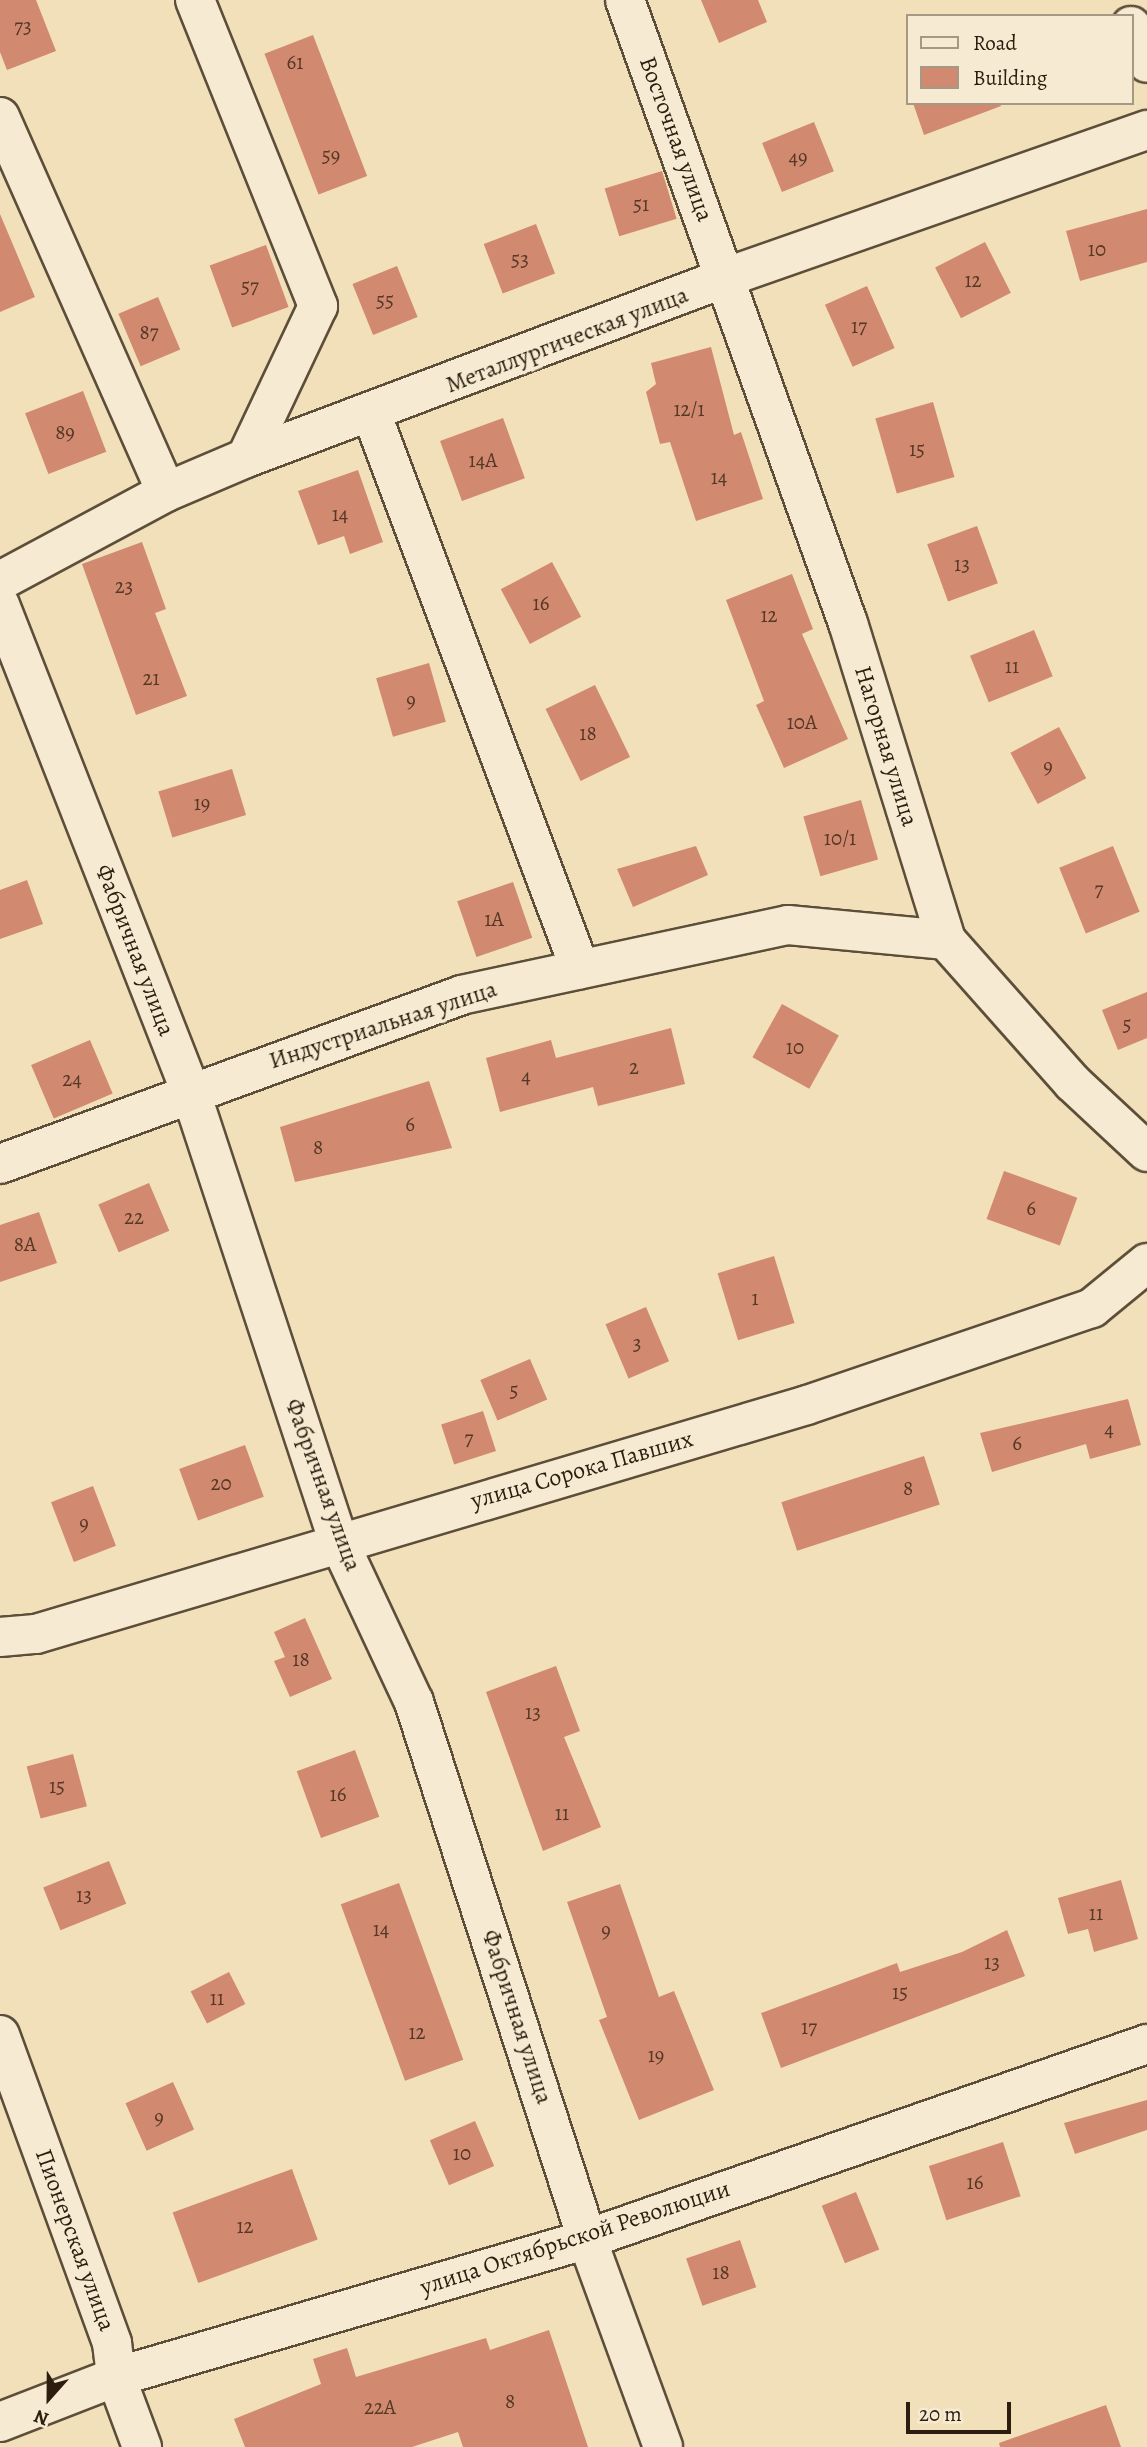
<!DOCTYPE html>
<html>
<head>
<meta charset="utf-8">
<style>
  body { margin:0 }
  #map { position:relative; width:1147px; height:2447px; overflow:hidden; background:#f1e0ba; font-family:Alegreya,serif }
  div>[style] { position:absolute }
  .building>* { inset:0; background:#d18970; transform-origin:0 0 }
  .roads { filter:drop-shadow(2px 0 #5d4e39) drop-shadow(-2px 0 #5d4e39) drop-shadow(0 2px #5d4e39) drop-shadow(0 -2px #5d4e39) }
  .street>* { height:38px; margin:-19px; padding:0 19px; transform-origin:19px; border-radius:19px; background:#f6ebd2 }
  span { translate:-50% -50%; white-space:nowrap; text-align:center; line-height:1.15; -webkit-text-stroke:7px #f6ebd2; paint-order:stroke }
  .number-label { font-size:21px; color:#553826 }
  .number-label span { -webkit-text-stroke-width:0 }
  .street-label { font-size:24px; color:#2c1d0e }
  .legend { position:absolute; left:906px; top:14px; width:228px; height:91px; box-sizing:border-box; background:#f6ebd2; border:2px solid #a59984; margin:0; padding:9px 12px; list-style:none; font-size:21px; color:#2c1d0e }
  .legend li { display:flex; align-items:center; gap:14px; height:35px }
  .legend b { width:35px; border:2px solid #a59984 }
  .north { position:absolute; left:14px; top:2363px; width:70px; height:70px; -webkit-text-stroke:5px #f6ebd2; paint-order:stroke; rotate:201deg; font-size:19px; font-weight:700; line-height:28px; text-align:center; color:#2c1d0e }
  .north::after { content:''; display:block; margin:auto; width:24px; height:32px; background:#2c1d0e; clip-path:polygon(50% 0,100% 100%,50% 72%,0 100%) }
  .scale { position:absolute; left:906px; top:2402px; width:105px; height:32px; box-sizing:border-box; border:4px solid #2c1d0e; border-top:0; padding-left:9px; font-size:21px; line-height:24px; white-space:nowrap; color:#2c1d0e; -webkit-text-stroke:5px #f6ebd2; paint-order:stroke }
</style>
</head>
<body>
<div id="map">
  <div class="building">
    <div style="clip-path:polygon(0 0,36px 0,56px 51px,7px 70px,0 52px)"></div>
    <div style="clip-path:polygon(701px 0,758px 0,767px 22px,719px 43px)"></div>
    <div style="left:313px;top:35px;width:151px;height:52px;rotate:69deg"></div>
    <div style="clip-path:polygon(913px 103px,1000px 103px,1001px 106px,924px 135px)"></div>
    <div style="left:814px;top:122px;width:53px;height:56px;rotate:68deg"></div>
    <div style="left:662px;top:171px;width:50px;height:60px;rotate:73deg"></div>
    <div style="clip-path:polygon(1147px 209px,1147px 262px,1080px 281px,1066px 231px)"></div>
    <div style="clip-path:polygon(0 214px,35px 297px,0 312px)"></div>
    <div style="left:536px;top:224px;width:53px;height:56px;rotate:69deg"></div>
    <div style="left:985px;top:242px;width:57px;height:56px;rotate:63deg"></div>
    <div style="left:266px;top:245px;width:66px;height:60px;rotate:70deg"></div>
    <div style="left:397px;top:266px;width:55px;height:48px;rotate:68deg"></div>
    <div style="left:867px;top:286px;width:68px;height:46px;rotate:66deg"></div>
    <div style="left:158px;top:297px;width:57px;height:43px;rotate:67deg"></div>
    <div style="clip-path:polygon(711px 347px,734px 435px,741px 432px,763px 499px,696px 521px,670px 442px,660px 444px,646px 392px,656px 384px,651px 363px)"></div>
    <div style="left:83px;top:391px;width:65px;height:62px;rotate:69deg"></div>
    <div style="left:933px;top:402px;width:78px;height:60px;rotate:74deg"></div>
    <div style="left:503px;top:418px;width:64px;height:67px;rotate:70deg"></div>
    <div style="clip-path:polygon(358px 470px,383px 542px,350px 554px,344px 536px,318px 545px,298px 491px)"></div>
    <div style="left:977px;top:526px;width:61px;height:53px;rotate:70deg"></div>
    <div style="clip-path:polygon(142px 542px,166px 609px,155px 613px,187px 696px,136px 715px,82px 564px)"></div>
    <div style="left:552px;top:562px;width:62px;height:58px;rotate:62deg"></div>
    <div style="clip-path:polygon(792px 574px,813px 629px,802px 634px,848px 739px,784px 768px,756px 705px,764px 701px,726px 600px)"></div>
    <div style="left:1034px;top:630px;width:50px;height:69px;rotate:68deg"></div>
    <div style="left:429px;top:663px;width:61px;height:55px;rotate:74deg"></div>
    <div style="left:595px;top:685px;width:80px;height:55px;rotate:64deg"></div>
    <div style="left:1059px;top:727px;width:58px;height:55px;rotate:62deg"></div>
    <div style="left:232px;top:769px;width:48px;height:77px;rotate:73deg"></div>
    <div style="left:861px;top:800px;width:62px;height:60px;rotate:74deg"></div>
    <div style="clip-path:polygon(696px 846px,708px 875px,633px 907px,617px 869px)"></div>
    <div style="left:1113px;top:846px;width:71px;height:58px;rotate:68deg"></div>
    <div style="clip-path:polygon(27px 880px,43px 924px,0 939px,0 890px)"></div>
    <div style="left:513px;top:882px;width:59px;height:59px;rotate:71deg"></div>
    <div style="clip-path:polygon(1147px 992px,1147px 1038px,1118px 1050px,1102px 1010px)"></div>
    <div style="left:782px;top:1004px;width:65px;height:61px;rotate:29deg"></div>
    <div style="clip-path:polygon(671px 1028px,685px 1084px,598px 1106px,593px 1087px,500px 1112px,486px 1058px,551px 1040px,556px 1058px)"></div>
    <div style="left:90px;top:1040px;width:58px;height:64px;rotate:67deg"></div>
    <div style="clip-path:polygon(429px 1081px,452px 1148px,295px 1182px,280px 1127px)"></div>
    <div style="left:1004px;top:1171px;width:78px;height:51px;rotate:20deg"></div>
    <div style="left:149px;top:1183px;width:52px;height:55px;rotate:67deg"></div>
    <div style="clip-path:polygon(39px 1212px,57px 1263px,0 1282px,0 1225px)"></div>
    <div style="left:774px;top:1256px;width:70px;height:59px;rotate:73deg"></div>
    <div style="left:646px;top:1307px;width:59px;height:44px;rotate:67deg"></div>
    <div style="left:530px;top:1359px;width:44px;height:54px;rotate:67deg"></div>
    <div style="clip-path:polygon(1128px 1399px,1141px 1445px,1090px 1459px,1086px 1444px,992px 1472px,980px 1433px)"></div>
    <div style="left:483px;top:1411px;width:42px;height:44px;rotate:72deg"></div>
    <div style="left:245px;top:1445px;width:55px;height:70px;rotate:70deg"></div>
    <div style="left:924px;top:1456px;width:51px;height:150px;rotate:72deg"></div>
    <div style="left:93px;top:1486px;width:64px;height:45px;rotate:69deg"></div>
    <div style="clip-path:polygon(305px 1618px,332px 1679px,290px 1697px,274px 1661px,285px 1657px,274px 1632px)"></div>
    <div style="clip-path:polygon(556px 1666px,580px 1731px,564px 1737px,601px 1827px,543px 1851px,486px 1692px)"></div>
    <div style="left:355px;top:1750px;width:71px;height:62px;rotate:70deg"></div>
    <div style="left:73px;top:1754px;width:54px;height:48px;rotate:75deg"></div>
    <div style="left:109px;top:1861px;width:46px;height:71px;rotate:68deg"></div>
    <div style="clip-path:polygon(1121px 1880px,1138px 1939px,1094px 1952px,1088px 1929px,1068px 1934px,1058px 1898px)"></div>
    <div style="left:399px;top:1883px;width:188px;height:62px;rotate:70deg"></div>
    <div style="clip-path:polygon(620px 1884px,659px 1997px,674px 1991px,714px 2090px,639px 2120px,599px 2020px,607px 2017px,567px 1902px)"></div>
    <div style="clip-path:polygon(1007px 1930px,1025px 1976px,781px 2068px,761px 2013px,897px 1963px,900px 1972px,962px 1952px)"></div>
    <div style="left:229px;top:1972px;width:36px;height:43px;rotate:63deg"></div>
    <div style="left:173px;top:2082px;width:52px;height:52px;rotate:66deg"></div>
    <div style="clip-path:polygon(1147px 2100px,1147px 2130px,1075px 2154px,1064px 2123px)"></div>
    <div style="left:475px;top:2121px;width:49px;height:49px;rotate:67deg"></div>
    <div style="left:1003px;top:2142px;width:57px;height:78px;rotate:72deg"></div>
    <div style="left:292px;top:2169px;width:75px;height:127px;rotate:70deg"></div>
    <div style="left:856px;top:2192px;width:62px;height:37px;rotate:68deg"></div>
    <div style="left:740px;top:2240px;width:50px;height:57px;rotate:71deg"></div>
    <div style="clip-path:polygon(549px 2330px,588px 2447px,463px 2447px,458px 2432px,412px 2447px,245px 2447px,234px 2419px,321px 2384px,313px 2359px,347px 2348px,356px 2377px,486px 2338px,490px 2350px)"></div>
    <div style="clip-path:polygon(1106px 2405px,1121px 2447px,1000px 2447px,999px 2443px)"></div>
  </div>
  <div class="roads">
    <div class="street">
      <div style="left:195px;top:0;width:330px;rotate:68.1deg"></div>
      <div style="left:318px;top:306px;width:168px;rotate:115.3deg"></div>
      <div style="left:625px;top:0;width:662px;rotate:70.31deg"></div>
      <div style="left:848px;top:623px;width:332px;rotate:72.8deg"></div>
      <div style="left:946px;top:940px;width:191px;rotate:48.4deg"></div>
      <div style="left:1073px;top:1083px;width:101px;rotate:43deg"></div>
      <div style="left:1131px;top:26px;width:40px;rotate:66.6deg"></div>
      <div style="left:0;top:117px;width:410px;rotate:66.1deg"></div>
      <div style="left:372px;top:415px;width:592px;rotate:69.42deg"></div>
      <div style="left:0;top:581px;width:188px;rotate:-28.2deg"></div>
      <div style="left:166px;top:492px;width:87px;rotate:-23deg"></div>
      <div style="left:246px;top:458px;width:514px;rotate:-20.62deg"></div>
      <div style="left:727px;top:277px;width:445px;rotate:-19.3deg"></div>
      <div style="left:0;top:605px;width:521px;rotate:68.61deg"></div>
      <div style="left:190px;top:1090px;width:474px;rotate:71.8deg"></div>
      <div style="left:338px;top:1540px;width:179px;rotate:64.9deg"></div>
      <div style="left:414px;top:1702px;width:564px;rotate:72.14deg"></div>
      <div style="left:587px;top:2239px;width:221px;rotate:69.9deg"></div>
      <div style="left:0;top:1164px;width:491px;rotate:-20.1deg"></div>
      <div style="left:461px;top:995px;width:334px;rotate:-12.1deg"></div>
      <div style="left:788px;top:925px;width:159px;rotate:5.4deg"></div>
      <div style="left:0;top:1637px;width:36px;rotate:-5deg"></div>
      <div style="left:36px;top:1634px;width:804px;rotate:-16.54deg"></div>
      <div style="left:807px;top:1405px;width:301px;rotate:-18.8deg"></div>
      <div style="left:1092px;top:1308px;width:71px;rotate:-39.3deg"></div>
      <div style="left:0;top:2035px;width:328px;rotate:70deg"></div>
      <div style="left:112px;top:2343px;width:34px;rotate:83deg"></div>
      <div style="left:116px;top:2377px;width:75px;rotate:69.6deg"></div>
      <div style="left:0;top:2422px;width:124px;rotate:-21.2deg"></div>
      <div style="left:116px;top:2377px;width:491px;rotate:-16.3deg"></div>
      <div style="left:587px;top:2239px;width:593px;rotate:-19.2deg"></div>
    </div>
  </div>
  <div class="number-label">
    <span style="left:23px;top:26px">73</span>
    <span style="left:295px;top:62px">61</span>
    <span style="left:331px;top:155px">59</span>
    <span style="left:798px;top:157px">49</span>
    <span style="left:641px;top:204px">51</span>
    <span style="left:1097px;top:249px">10</span>
    <span style="left:520px;top:259px">53</span>
    <span style="left:973px;top:280px">12</span>
    <span style="left:250px;top:286px">57</span>
    <span style="left:385px;top:300px">55</span>
    <span style="left:859px;top:326px">17</span>
    <span style="left:149px;top:332px">87</span>
    <span style="left:689px;top:409px">12/1</span>
    <span style="left:65px;top:432px">89</span>
    <span style="left:917px;top:449px">15</span>
    <span style="left:483px;top:460px">14А</span>
    <span style="left:719px;top:477px">14</span>
    <span style="left:340px;top:514px">14</span>
    <span style="left:962px;top:564px">13</span>
    <span style="left:124px;top:586px">23</span>
    <span style="left:541px;top:603px">16</span>
    <span style="left:769px;top:615px">12</span>
    <span style="left:1012px;top:666px">11</span>
    <span style="left:151px;top:678px">21</span>
    <span style="left:411px;top:700px">9</span>
    <span style="left:802px;top:722px">10А</span>
    <span style="left:588px;top:733px">18</span>
    <span style="left:1048px;top:766px">9</span>
    <span style="left:202px;top:803px">19</span>
    <span style="left:840px;top:838px">10/1</span>
    <span style="left:1099px;top:889px">7</span>
    <span style="left:494px;top:919px">1А</span>
    <span style="left:1127px;top:1024px">5</span>
    <span style="left:795px;top:1047px">10</span>
    <span style="left:634px;top:1067px">2</span>
    <span style="left:526px;top:1076px">4</span>
    <span style="left:72px;top:1079px">24</span>
    <span style="left:410px;top:1124px">6</span>
    <span style="left:318px;top:1147px">8</span>
    <span style="left:1031px;top:1208px">6</span>
    <span style="left:134px;top:1217px">22</span>
    <span style="left:25px;top:1244px">8А</span>
    <span style="left:755px;top:1298px">1</span>
    <span style="left:637px;top:1343px">3</span>
    <span style="left:514px;top:1390px">5</span>
    <span style="left:1109px;top:1429px">4</span>
    <span style="left:469px;top:1438px">7</span>
    <span style="left:1017px;top:1443px">6</span>
    <span style="left:221px;top:1483px">20</span>
    <span style="left:908px;top:1488px">8</span>
    <span style="left:84px;top:1523px">9</span>
    <span style="left:301px;top:1659px">18</span>
    <span style="left:533px;top:1712px">13</span>
    <span style="left:57px;top:1786px">15</span>
    <span style="left:338px;top:1794px">16</span>
    <span style="left:562px;top:1813px">11</span>
    <span style="left:84px;top:1895px">13</span>
    <span style="left:1096px;top:1913px">11</span>
    <span style="left:381px;top:1929px">14</span>
    <span style="left:606px;top:1930px">9</span>
    <span style="left:992px;top:1962px">13</span>
    <span style="left:900px;top:1992px">15</span>
    <span style="left:217px;top:1998px">11</span>
    <span style="left:809px;top:2027px">17</span>
    <span style="left:417px;top:2032px">12</span>
    <span style="left:656px;top:2055px">19</span>
    <span style="left:159px;top:2117px">9</span>
    <span style="left:462px;top:2153px">10</span>
    <span style="left:975px;top:2182px">16</span>
    <span style="left:245px;top:2226px">12</span>
    <span style="left:721px;top:2272px">18</span>
    <span style="left:510px;top:2401px">8</span>
    <span style="left:380px;top:2407px">22А</span>
  </div>
  <div class="street-label">
    <span style="left:676px;top:139px;rotate:70deg">Восточная улица</span>
    <span style="left:567px;top:340px;rotate:-21deg">Металлургическая улица</span>
    <span style="left:886px;top:746px;rotate:73deg">Нагорная улица</span>
    <span style="left:135px;top:950px;rotate:69deg">Фабричная улица</span>
    <span style="left:383px;top:1025px;rotate:-18deg">Индустриальная улица</span>
    <span style="left:582px;top:1470px;rotate:-16deg">улица Сорока Павших</span>
    <span style="left:323px;top:1485px;rotate:70deg">Фабричная улица</span>
    <span style="left:517px;top:2017px;rotate:72deg">Фабричная улица</span>
    <span style="left:575px;top:2238px;rotate:-18deg">улица Октябрьской Революции</span>
    <span style="left:75px;top:2240px;rotate:70deg">Пионерская улица</span>
  </div>
  <ul class="legend">
  <li><b style="height:9px;background:#f6ebd2"></b>Road</li>
  <li><b style="height:19px;background:#d18970"></b>Building</li>
  </ul>
  <div class="north">N</div>
  <div class="scale">20 m</div>
</div>
</body>
</html>
